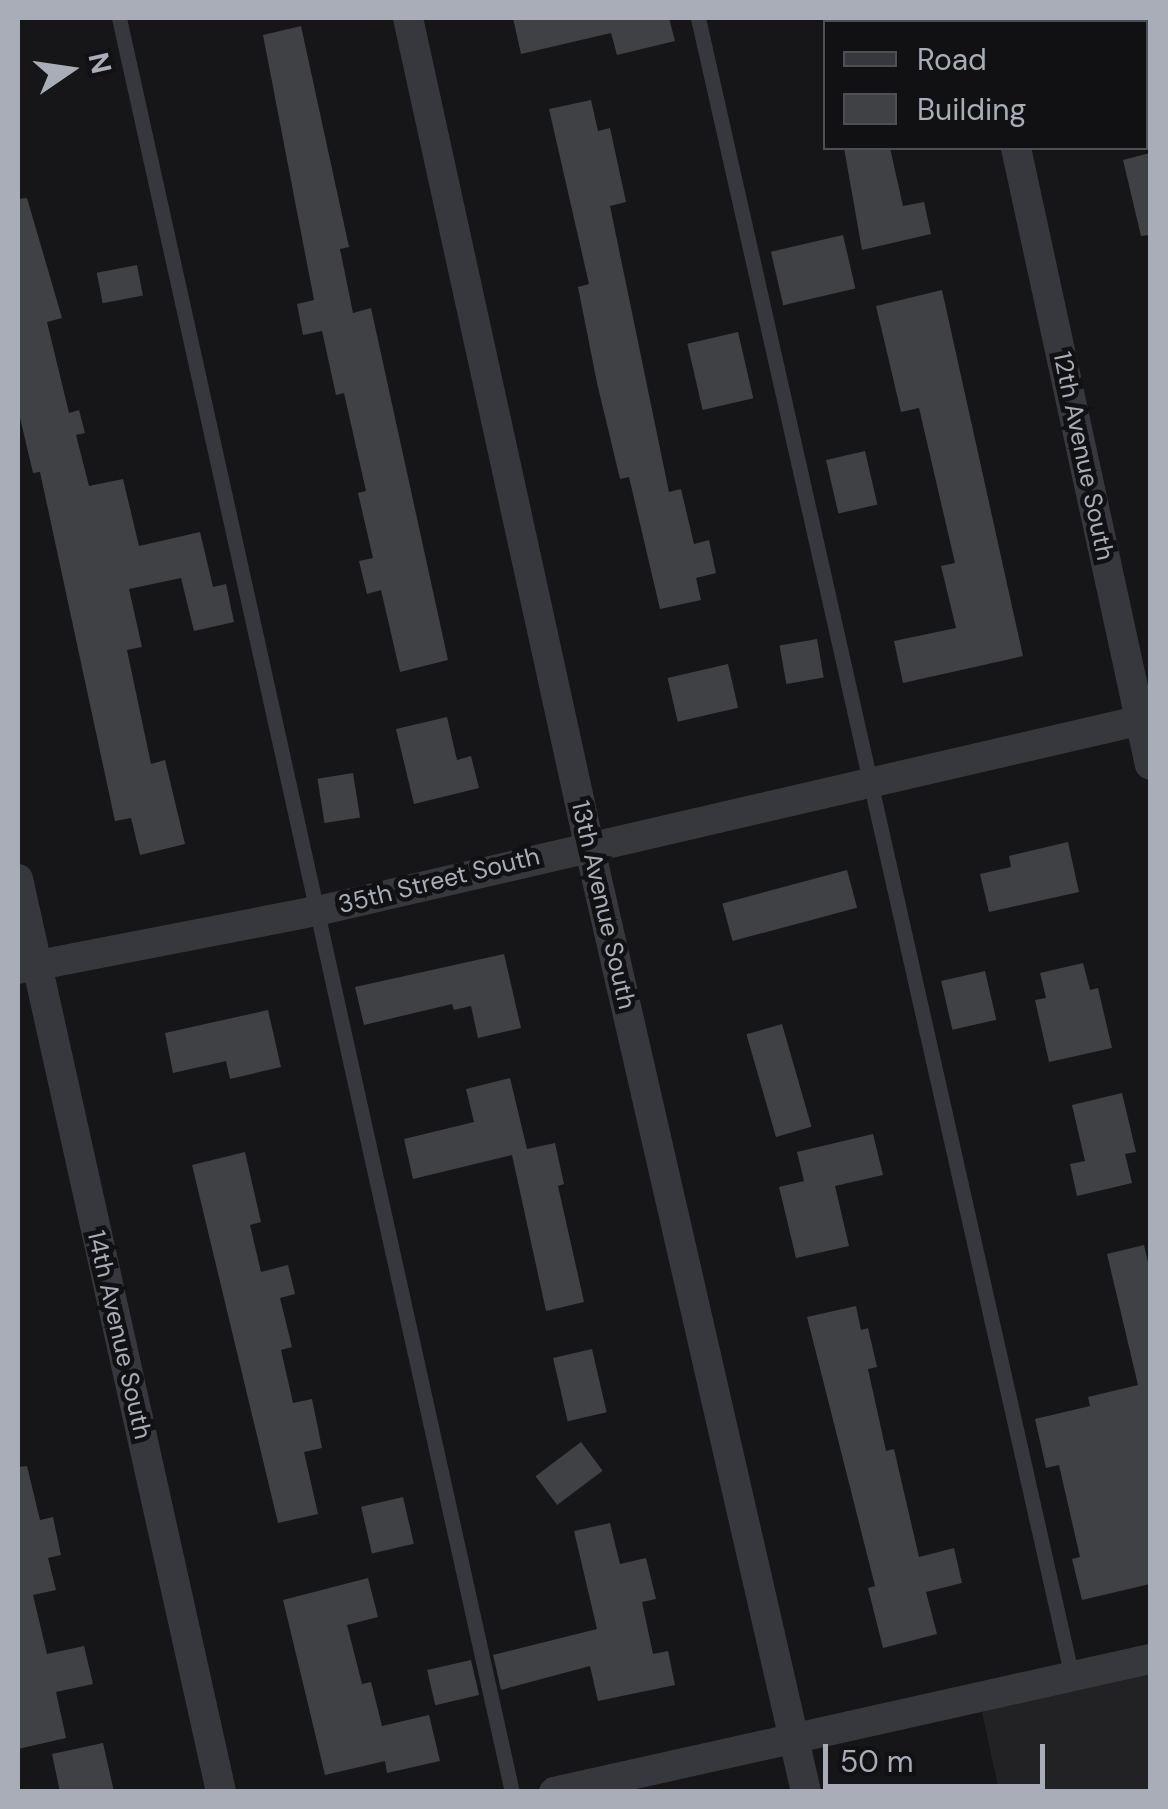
<!DOCTYPE html>
<html>
<head>
<meta charset="utf-8">
<style>
  body { margin:0 }
  #map { position:relative; width:1168px; height:1809px; overflow:hidden; background:#161618; font-family:"DM Sans",sans-serif }
  div>[style] { position:absolute }
  .built>* { inset:0; background:#222225 }
  .building>* { inset:0; background:#404145; transform-origin:0 0 }
  .lane>* { height:15px; margin:-7.5px; padding:0 7.5px; transform-origin:7.5px; border-radius:7.5px; background:#37383d }
  .street>* { height:30px; margin:-15px; padding:0 15px; transform-origin:15px; border-radius:15px; background:#37383d }
  span { translate:-50% -50%; white-space:nowrap; text-align:center; line-height:1.15; -webkit-text-stroke:9px #111113; paint-order:stroke }
  .street-label { font-size:25px; color:#a8adb8 }
  .frame { position:absolute; inset:0; border:20px solid #a8adb8; pointer-events:none }
  .legend { position:absolute; left:823px; top:20px; width:325px; height:130px; box-sizing:border-box; background:#111113; border:2px solid #4d4f55; margin:0; padding:12px 18px; list-style:none; font-size:30px; color:#a8adb8 }
  .legend li { display:flex; align-items:center; gap:20px; height:50px }
  .legend b { width:50px; border:2px solid #4d4f55 }
  .north { position:absolute; left:20px; top:20px; width:100px; height:100px; -webkit-text-stroke:8px #111113; paint-order:stroke; rotate:77deg; font-size:28px; font-weight:700; line-height:40px; text-align:center; color:#a8adb8 }
  .north::after { content:''; display:block; margin:auto; width:35px; height:45px; background:#a8adb8; clip-path:polygon(50% 0,100% 100%,50% 72%,0 100%) }
  .scale { position:absolute; left:823px; top:1744px; width:222px; height:45px; box-sizing:border-box; border:5px solid #a8adb8; border-top:0; padding-left:12px; font-size:30px; line-height:35px; white-space:nowrap; color:#a8adb8; -webkit-text-stroke:8px #111113; paint-order:stroke }
</style>
</head>
<body>
<div id="map">
  <div class="built">
    <div style="clip-path:polygon(1150px 1659px,1150px 1791px,999px 1791px,979px 1698px)"></div>
  </div>
  <div class="building">
    <div style="clip-path:polygon(513px 18px,669px 18px,675px 41px,617px 55px,611px 33px,521px 54px)"></div>
    <div style="clip-path:polygon(301px 26px,349px 247px,340px 249px,353px 313px,371px 308px,448px 660px,400px 672px,381px 590px,367px 594px,359px 561px,373px 558px,358px 493px,366px 491px,344px 393px,336px 395px,322px 331px,303px 335px,297px 304px,314px 300px,263px 35px)"></div>
    <div style="clip-path:polygon(591px 100px,598px 131px,610px 128px,626px 202px,610px 206px,669px 492px,681px 489px,694px 544px,709px 540px,716px 573px,696px 578px,701px 600px,660px 609px,629px 477px,620px 479px,597px 383px,578px 287px,589px 284px,549px 109px)"></div>
    <div style="clip-path:polygon(844px 148px,890px 148px,903px 206px,924px 202px,931px 234px,862px 250px)"></div>
    <div style="clip-path:polygon(1150px 153px,1150px 235px,1141px 236px,1123px 160px)"></div>
    <div style="clip-path:polygon(27px 198px,62px 318px,47px 322px,69px 413px,79px 410px,85px 433px,76px 435px,89px 486px,123px 479px,139px 546px,200px 532px,213px 587px,226px 584px,234px 622px,194px 631px,181px 578px,129px 589px,142px 647px,127px 650px,151px 764px,165px 760px,185px 844px,140px 855px,131px 818px,115px 821px,40px 472px,33px 473px,18px 409px,18px 199px)"></div>
    <div style="left:843px;top:235px;width:55px;height:74px;rotate:77deg"></div>
    <div style="left:137px;top:265px;width:31px;height:41px;rotate:79deg"></div>
    <div style="clip-path:polygon(942px 290px,1023px 656px,903px 683px,894px 641px,956px 628px,941px 566px,955px 563px,919px 408px,901px 412px,876px 306px)"></div>
    <div style="left:738px;top:332px;width:68px;height:52px;rotate:77deg"></div>
    <div style="left:865px;top:451px;width:55px;height:40px;rotate:77deg"></div>
    <div style="left:817px;top:639px;width:39px;height:38px;rotate:80deg"></div>
    <div style="left:728px;top:664px;width:45px;height:62px;rotate:77deg"></div>
    <div style="clip-path:polygon(447px 717px,457px 760px,471px 756px,479px 788px,414px 804px,396px 729px)"></div>
    <div style="left:353px;top:773px;width:45px;height:36px;rotate:81deg"></div>
    <div style="clip-path:polygon(1068px 842px,1079px 892px,989px 912px,980px 874px,1011px 867px,1009px 856px)"></div>
    <div style="left:847px;top:870px;width:39px;height:129px;rotate:75deg"></div>
    <div style="clip-path:polygon(504px 954px,521px 1028px,478px 1038px,471px 1006px,454px 1010px,452px 1004px,364px 1025px,355px 987px)"></div>
    <div style="clip-path:polygon(1083px 963px,1090px 990px,1098px 988px,1112px 1048px,1049px 1062px,1035px 1000px,1046px 998px,1040px 973px)"></div>
    <div style="left:985px;top:971px;width:50px;height:45px;rotate:77deg"></div>
    <div style="clip-path:polygon(268px 1010px,281px 1067px,230px 1079px,226px 1061px,173px 1073px,165px 1033px)"></div>
    <div style="left:782px;top:1024px;width:107px;height:37px;rotate:74deg"></div>
    <div style="clip-path:polygon(510px 1078px,527px 1149px,555px 1143px,564px 1184px,558px 1186px,584px 1302px,546px 1311px,512px 1155px,413px 1179px,404px 1139px,474px 1122px,466px 1089px)"></div>
    <div style="clip-path:polygon(1122px 1093px,1136px 1152px,1125px 1154px,1132px 1183px,1077px 1196px,1070px 1164px,1085px 1161px,1072px 1105px)"></div>
    <div style="clip-path:polygon(873px 1134px,883px 1175px,835px 1186px,849px 1246px,796px 1258px,779px 1187px,804px 1181px,797px 1152px)"></div>
    <div style="clip-path:polygon(245px 1152px,261px 1222px,250px 1225px,261px 1272px,288px 1265px,295px 1294px,280px 1298px,292px 1347px,281px 1350px,293px 1403px,312px 1399px,322px 1448px,304px 1452px,318px 1514px,278px 1523px,192px 1165px)"></div>
    <div style="clip-path:polygon(1144px 1245px,1150px 1271px,1150px 1584px,1082px 1600px,1072px 1559px,1080px 1557px,1059px 1465px,1046px 1468px,1035px 1419px,1090px 1406px,1088px 1397px,1138px 1385px,1107px 1254px)"></div>
    <div style="clip-path:polygon(856px 1306px,861px 1330px,868px 1328px,877px 1367px,868px 1369px,886px 1451px,894px 1449px,919px 1557px,954px 1548px,962px 1583px,926px 1592px,937px 1634px,883px 1648px,868px 1588px,875px 1586px,807px 1317px)"></div>
    <div style="left:592px;top:1349px;width:65px;height:40px;rotate:77deg"></div>
    <div style="left:581px;top:1442px;width:36px;height:57px;rotate:53deg"></div>
    <div style="clip-path:polygon(27px 1466px,40px 1520px,53px 1517px,61px 1555px,48px 1558px,56px 1590px,33px 1595px,47px 1654px,84px 1646px,93px 1684px,56px 1692px,66px 1738px,18px 1749px,18px 1467px)"></div>
    <div style="left:403px;top:1497px;width:48px;height:43px;rotate:77deg"></div>
    <div style="clip-path:polygon(610px 1523px,620px 1564px,646px 1558px,656px 1599px,642px 1602px,653px 1654px,668px 1651px,675px 1685px,598px 1701px,590px 1666px,501px 1690px,493px 1655px,597px 1629px,574px 1531px)"></div>
    <div style="clip-path:polygon(368px 1578px,378px 1617px,347px 1625px,362px 1684px,371px 1682px,382px 1726px,429px 1715px,440px 1761px,387px 1773px,385px 1761px,325px 1775px,283px 1600px)"></div>
    <div style="left:471px;top:1660px;width:36px;height:45px;rotate:77deg"></div>
    <div style="clip-path:polygon(103px 1743px,114px 1792px,60px 1792px,52px 1754px)"></div>
  </div>
  <div class="lane">
    <div style="left:119px;top:18px;width:1817px;rotate:77.51deg"></div>
    <div style="left:698px;top:18px;width:1701px;rotate:77.3deg"></div>
  </div>
  <div class="street">
    <div style="left:408px;top:18px;width:847px;rotate:77.65deg"></div>
    <div style="left:589px;top:845px;width:972px;rotate:77.09deg"></div>
    <div style="left:988px;top:18px;width:4px;rotate:76deg"></div>
    <div style="left:1016px;top:148px;width:631px;rotate:77.75deg"></div>
    <div style="left:18px;top:879px;width:935px;rotate:77.46deg"></div>
    <div style="left:18px;top:969px;width:305px;rotate:-11deg"></div>
    <div style="left:317px;top:911px;width:855px;rotate:-13.04deg"></div>
    <div style="left:554px;top:1792px;width:611px;rotate:-12.58deg"></div>
  </div>
  <div class="street-label">
    <span style="left:1083px;top:456px;rotate:78deg">12th Avenue South</span>
    <span style="left:439px;top:881px;rotate:-14deg">35th Street South</span>
    <span style="left:603px;top:905px;rotate:77deg">13th Avenue South</span>
    <span style="left:119px;top:1335px;rotate:77deg">14th Avenue South</span>
  </div>
  <div class="frame"></div>
  <ul class="legend">
  <li><b style="height:12px;background:#37383d"></b>Road</li>
  <li><b style="height:28px;background:#404145"></b>Building</li>
  </ul>
  <div class="north">N</div>
  <div class="scale">50 m</div>
</div>
</body>
</html>
